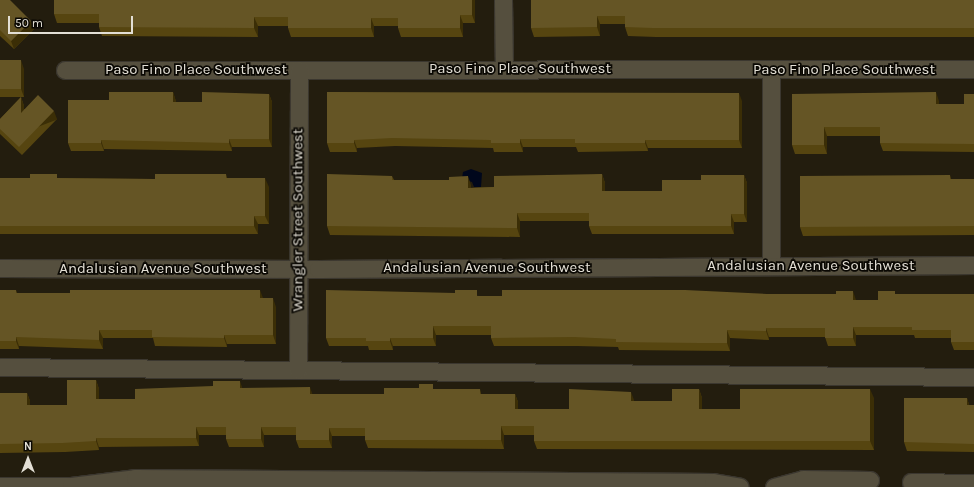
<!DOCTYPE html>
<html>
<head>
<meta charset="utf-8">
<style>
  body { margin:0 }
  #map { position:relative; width:974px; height:487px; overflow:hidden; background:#231d0e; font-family:Karla,sans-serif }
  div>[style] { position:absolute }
  .water>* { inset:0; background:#00071c }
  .roads { filter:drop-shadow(1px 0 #3b372f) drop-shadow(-1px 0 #3b372f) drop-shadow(0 1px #3b372f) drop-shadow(0 -1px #3b372f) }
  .minor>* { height:17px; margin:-8.5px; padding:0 8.5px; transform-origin:8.5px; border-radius:8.5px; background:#554f3e }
  .wall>* { inset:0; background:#564510 }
  .shaded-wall>* { inset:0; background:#3b2e06; transform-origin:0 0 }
  .building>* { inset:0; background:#655525; transform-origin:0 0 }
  span { translate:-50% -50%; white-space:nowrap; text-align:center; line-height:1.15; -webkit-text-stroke:3.5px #0a0803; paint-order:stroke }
  .street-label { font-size:15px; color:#e3dfd5 }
  .north { position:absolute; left:8px; top:439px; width:40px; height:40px; -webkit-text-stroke:3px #0a0803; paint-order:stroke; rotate:0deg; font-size:11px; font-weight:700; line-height:16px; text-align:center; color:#e3dfd5 }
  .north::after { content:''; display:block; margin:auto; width:14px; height:18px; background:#e3dfd5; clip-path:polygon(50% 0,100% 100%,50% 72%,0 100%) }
  .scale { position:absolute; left:8px; top:16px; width:125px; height:18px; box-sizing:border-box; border:2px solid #e3dfd5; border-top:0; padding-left:5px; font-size:12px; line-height:14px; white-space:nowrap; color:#e3dfd5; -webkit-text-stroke:3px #0a0803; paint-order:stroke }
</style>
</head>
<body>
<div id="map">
  <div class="water">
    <div style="clip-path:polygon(471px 169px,482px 173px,481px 187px,474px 187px,472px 182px,462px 179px,463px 172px)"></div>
  </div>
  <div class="roads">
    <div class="minor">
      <div style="left:503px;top:0;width:68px;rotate:89.2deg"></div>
      <div style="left:65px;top:70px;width:909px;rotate:-0.06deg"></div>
      <div style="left:771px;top:70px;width:196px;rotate:90deg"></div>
      <div style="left:0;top:268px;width:318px;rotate:0.2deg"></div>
      <div style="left:318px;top:269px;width:656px;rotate:-0.35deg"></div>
      <div style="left:0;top:367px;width:974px;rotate:0.59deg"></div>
      <div style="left:298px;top:370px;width:300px;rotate:-89.8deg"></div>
      <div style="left:911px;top:482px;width:63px;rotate:0.9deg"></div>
      <div style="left:0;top:486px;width:71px"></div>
      <div style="left:71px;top:486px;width:64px;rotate:-7.1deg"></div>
      <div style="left:135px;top:478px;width:578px;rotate:0.4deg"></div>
      <div style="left:713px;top:482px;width:27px;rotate:10deg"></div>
      <div style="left:774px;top:487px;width:30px;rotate:-15deg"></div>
      <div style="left:803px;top:479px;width:67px;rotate:0.9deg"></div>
    </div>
  </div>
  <div class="wall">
    <div style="clip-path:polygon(0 0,34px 29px,14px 49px,0 36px)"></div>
    <div style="clip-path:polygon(475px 0,475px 23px,463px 23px,463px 37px,401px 37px,398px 28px,398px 26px,374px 26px,374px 37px,291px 37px,288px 28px,288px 26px,258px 26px,258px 37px,102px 36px,99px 27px,99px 23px,57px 23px,54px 14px)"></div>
    <div style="clip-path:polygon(531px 0,974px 0,974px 37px,656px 37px,628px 36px,625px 27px,625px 24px,600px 24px,600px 36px,534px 37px,531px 28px)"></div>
    <div style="clip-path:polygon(0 60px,24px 69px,24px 97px,21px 97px,24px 106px,24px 109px,57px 119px,22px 155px,0 134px,0 119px,21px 97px,0 97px)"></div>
    <div style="clip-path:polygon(173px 92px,176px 102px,202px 102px,269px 94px,272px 102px,272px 147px,232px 147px,232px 151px,104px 149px,104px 151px,71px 151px,68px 143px,109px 100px)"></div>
    <div style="clip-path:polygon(327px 92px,742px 101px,742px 148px,648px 148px,648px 151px,578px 152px,576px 147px,523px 147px,523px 152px,494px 152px,493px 148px,395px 146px,357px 148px,357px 152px,330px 152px,327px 143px)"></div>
    <div style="clip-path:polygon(792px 94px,939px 101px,939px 104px,964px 104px,974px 94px,974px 152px,883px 151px,880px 143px,880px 136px,827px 136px,827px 154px,795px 154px,792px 145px)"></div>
    <div style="clip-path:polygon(226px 174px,227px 178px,269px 187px,269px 224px,258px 224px,258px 234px,0 234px,0 178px,155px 179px)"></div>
    <div style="clip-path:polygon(602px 174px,605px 183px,605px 191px,662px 191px,701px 180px,744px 175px,747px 183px,747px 222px,734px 222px,734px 234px,592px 234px,589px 226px,589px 221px,520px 221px,520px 237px,330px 235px,327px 226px,392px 176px,394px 180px,471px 185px,471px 188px,494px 187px)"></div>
    <div style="clip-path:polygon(950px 175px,951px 179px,974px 179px,974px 235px,803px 236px,800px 227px)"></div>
    <div style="clip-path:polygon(0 290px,16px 290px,17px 293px,276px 307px,276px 344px,227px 344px,227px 347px,155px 346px,153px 338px,103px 338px,103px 349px,19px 346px,19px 349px,0 349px)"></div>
    <div style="clip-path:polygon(455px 293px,479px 296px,856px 300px,878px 300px,896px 294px,974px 294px,974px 350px,954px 350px,951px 342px,951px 338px,915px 338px,914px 335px,856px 335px,856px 346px,828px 346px,825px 337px,769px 337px,769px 340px,730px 338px,730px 351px,619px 350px,618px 347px,577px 346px,494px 346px,491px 338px,491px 335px,436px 335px,436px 346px,393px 346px,393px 350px,369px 350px,368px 346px,329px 346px,326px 338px)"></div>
    <div style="clip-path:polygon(96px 380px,99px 389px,99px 399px,135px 399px,243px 388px,312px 394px,384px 394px,435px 389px,480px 389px,481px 394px,515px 394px,518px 402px,518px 409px,569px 409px,634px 400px,634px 401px,672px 401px,699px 389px,702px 398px,702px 409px,740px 409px,874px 398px,874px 450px,537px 449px,534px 441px,534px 435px,504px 435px,504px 449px,368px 448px,365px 440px,365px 436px,332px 436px,332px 448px,299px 448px,296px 440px,296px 435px,264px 435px,264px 447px,229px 447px,226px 439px,226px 435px,199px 435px,199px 446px,99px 447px,99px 450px,65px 452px,0 453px,0 393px,27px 393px,30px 401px,30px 405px,67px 405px)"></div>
    <div style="clip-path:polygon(967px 398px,969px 405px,974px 405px,974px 452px,907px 451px,904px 442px)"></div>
  </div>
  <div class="shaded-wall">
    <div style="clip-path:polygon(472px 0,475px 0,475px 23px,472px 15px)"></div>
    <div style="clip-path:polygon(460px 15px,463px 23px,463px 37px,460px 28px)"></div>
    <div style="clip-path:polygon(597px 16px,600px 24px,600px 36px,597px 27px)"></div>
    <div style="clip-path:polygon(254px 17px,258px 26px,258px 37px,254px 28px)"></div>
    <div style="clip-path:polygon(371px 18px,374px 26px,374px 37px,371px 28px)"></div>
    <div style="clip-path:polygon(31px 21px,34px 29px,14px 49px,11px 41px)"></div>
    <div style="clip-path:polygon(21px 60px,24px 69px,24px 97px,21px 89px)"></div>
    <div style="clip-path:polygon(173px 92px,176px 101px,176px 110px,173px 102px)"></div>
    <div style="clip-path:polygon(936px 92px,939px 101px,939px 112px,936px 104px)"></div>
    <div style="clip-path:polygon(739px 93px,742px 101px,742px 148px,739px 140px)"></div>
    <div style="clip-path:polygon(269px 94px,272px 102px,272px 147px,269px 139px)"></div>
    <div style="clip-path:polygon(21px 97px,24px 106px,24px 121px,21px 113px)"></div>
    <div style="left:54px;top:111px;width:9px;height:50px;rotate:69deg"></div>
    <div style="clip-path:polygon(824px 127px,827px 136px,827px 154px,824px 145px)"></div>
    <div style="clip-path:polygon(229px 139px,232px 147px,232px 151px,229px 143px)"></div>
    <div style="clip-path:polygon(520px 139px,523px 147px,523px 152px,520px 143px)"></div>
    <div style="clip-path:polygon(101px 140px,104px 149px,104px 151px,101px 143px)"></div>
    <div style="clip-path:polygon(354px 140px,357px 148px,357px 152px,354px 143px)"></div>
    <div style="clip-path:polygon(645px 140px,648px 148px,648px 151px,645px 143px)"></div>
    <div style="clip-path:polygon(602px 174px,605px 183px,605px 199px,602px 191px)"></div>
    <div style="clip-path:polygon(744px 175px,747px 183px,747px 222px,744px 214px)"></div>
    <div style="clip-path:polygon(468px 176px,471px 185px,471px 197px,468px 188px)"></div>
    <div style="clip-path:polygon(265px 178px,269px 187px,269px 224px,265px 216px)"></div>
    <div style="clip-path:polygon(517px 213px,520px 221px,520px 237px,517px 228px)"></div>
    <div style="clip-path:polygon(731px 214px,734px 222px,734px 234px,731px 226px)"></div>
    <div style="clip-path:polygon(254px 216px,258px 224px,258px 234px,254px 226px)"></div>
    <div style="clip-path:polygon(260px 290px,263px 298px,260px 298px)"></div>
    <div style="clip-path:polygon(853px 291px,856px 300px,853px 300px)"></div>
    <div style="clip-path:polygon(273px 298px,276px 307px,276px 344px,273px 335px)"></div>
    <div style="clip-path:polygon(433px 326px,436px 335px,436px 346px,433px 338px)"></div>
    <div style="clip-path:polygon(853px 327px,856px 335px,856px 346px,853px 338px)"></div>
    <div style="clip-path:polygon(766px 328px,769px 337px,769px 340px,766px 331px)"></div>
    <div style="clip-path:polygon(99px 330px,103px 338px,103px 349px,99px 340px)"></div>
    <div style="clip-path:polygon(727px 330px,730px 338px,730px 351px,727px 343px)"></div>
    <div style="clip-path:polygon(224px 335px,227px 344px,227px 347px,224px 338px)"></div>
    <div style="clip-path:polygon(16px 337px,19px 346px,19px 349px,16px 341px)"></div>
    <div style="clip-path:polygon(390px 338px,393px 346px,393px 350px,390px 341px)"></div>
    <div style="clip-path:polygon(96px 380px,99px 389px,99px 407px,96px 399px)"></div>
    <div style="clip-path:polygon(240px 381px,243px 390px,240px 388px)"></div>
    <div style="clip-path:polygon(310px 387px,313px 396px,310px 394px)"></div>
    <div style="clip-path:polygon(699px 389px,702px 398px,702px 418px,699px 409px)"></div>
    <div style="clip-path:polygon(870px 389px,874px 398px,874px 450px,870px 441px)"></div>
    <div style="clip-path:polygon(631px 392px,634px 400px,634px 410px,631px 401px)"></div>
    <div style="clip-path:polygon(27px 393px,30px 401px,30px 414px,27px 405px)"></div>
    <div style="clip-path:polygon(515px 394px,518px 402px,518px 417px,515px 409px)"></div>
    <div style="clip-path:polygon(967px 398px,970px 407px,967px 405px)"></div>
    <div style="clip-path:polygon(501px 426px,504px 435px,504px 449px,501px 440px)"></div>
    <div style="clip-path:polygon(196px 427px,199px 435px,199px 446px,196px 438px)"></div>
    <div style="clip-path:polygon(261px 427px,264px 435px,264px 447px,261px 439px)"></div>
    <div style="clip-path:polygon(329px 428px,332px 436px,332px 448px,329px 440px)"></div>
    <div style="clip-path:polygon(96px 438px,99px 447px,99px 450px,96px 441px)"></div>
  </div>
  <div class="building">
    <div style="clip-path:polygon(0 0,10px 0,31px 21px,11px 41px,0 30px)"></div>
    <div style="clip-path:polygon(54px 0,472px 0,472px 15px,460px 15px,460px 28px,398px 28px,398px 18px,371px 18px,371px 28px,288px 28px,288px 17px,254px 17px,254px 28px,99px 27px,99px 14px,54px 14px)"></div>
    <div style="clip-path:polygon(531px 0,974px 0,974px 28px,653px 28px,625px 27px,625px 16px,597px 16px,597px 27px,531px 28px)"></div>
    <div style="left:0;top:60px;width:21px;height:29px"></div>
    <div style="clip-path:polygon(109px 92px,173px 92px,173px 102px,202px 102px,202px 92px,269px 94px,269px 139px,229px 139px,229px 143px,101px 140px,101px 143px,68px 143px,68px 100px,109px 100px)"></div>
    <div style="clip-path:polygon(327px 92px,739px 93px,739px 140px,645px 140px,645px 143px,575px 143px,575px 139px,520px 139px,520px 143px,491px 143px,491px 140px,392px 138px,354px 140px,354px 143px,327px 143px)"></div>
    <div style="clip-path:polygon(936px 92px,936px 104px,964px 104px,964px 94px,974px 94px,974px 144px,880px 143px,880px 127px,824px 127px,824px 145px,792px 145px,792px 94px)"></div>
    <div style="clip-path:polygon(38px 95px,54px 111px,19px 147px,0 129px,0 119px,21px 97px,21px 113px)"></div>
    <div style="clip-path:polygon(30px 174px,57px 174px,57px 178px,155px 179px,155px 174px,226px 174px,226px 178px,265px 178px,265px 216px,254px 216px,254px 226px,0 226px,0 178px,30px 178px)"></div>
    <div style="clip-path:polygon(327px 174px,392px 176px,392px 180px,449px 180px,449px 177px,468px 176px,468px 188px,494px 187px,494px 176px,602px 174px,602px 191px,662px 191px,662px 180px,701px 180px,701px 175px,744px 175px,744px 214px,731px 214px,731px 226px,589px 226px,589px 213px,517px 213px,517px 228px,327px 226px)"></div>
    <div style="clip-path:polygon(950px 175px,950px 179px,974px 179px,974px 226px,800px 227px,800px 176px)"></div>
    <div style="clip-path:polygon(0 290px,16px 290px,16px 293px,70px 293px,70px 290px,260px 290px,260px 298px,273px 298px,273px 335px,224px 335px,224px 338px,152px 337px,152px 330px,99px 330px,99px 340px,16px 337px,16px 341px,0 341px)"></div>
    <div style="clip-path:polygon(326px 290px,455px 293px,455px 290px,477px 290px,477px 296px,502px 296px,502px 290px,685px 290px,767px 294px,836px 294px,836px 291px,853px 291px,853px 300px,878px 300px,878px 291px,895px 291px,895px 294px,974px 294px,974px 342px,951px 342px,951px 330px,912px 330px,912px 327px,853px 327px,853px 338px,825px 338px,825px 328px,766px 328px,766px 331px,727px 330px,727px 343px,700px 343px,616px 342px,616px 339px,574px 337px,491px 338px,491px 326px,433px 326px,433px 338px,390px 338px,390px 341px,366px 341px,366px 338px,326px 338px)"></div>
    <div style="clip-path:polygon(67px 380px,96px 380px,96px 399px,135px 399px,135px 389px,213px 386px,213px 381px,240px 381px,240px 388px,310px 387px,310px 394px,384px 394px,384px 388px,419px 388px,419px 384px,433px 384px,433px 389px,480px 389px,480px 394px,515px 394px,515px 409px,569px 409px,569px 389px,631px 392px,631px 401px,672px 401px,672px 389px,699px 389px,699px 409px,740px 409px,740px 389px,870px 389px,870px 441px,534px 441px,534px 426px,501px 426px,501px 440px,365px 440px,365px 428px,329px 428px,329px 440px,296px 440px,296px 427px,261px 427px,261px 439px,226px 439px,226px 427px,196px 427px,196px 438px,96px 438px,96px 441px,62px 443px,0 444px,0 393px,27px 393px,27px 405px,67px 405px)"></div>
    <div style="clip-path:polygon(904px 398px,967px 398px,967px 405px,974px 405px,974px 444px,904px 442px)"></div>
  </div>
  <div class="street-label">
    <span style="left:520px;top:69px">Paso Fino Place Southwest</span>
    <span style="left:196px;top:70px">Paso Fino Place Southwest</span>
    <span style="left:844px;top:70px">Paso Fino Place Southwest</span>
    <span style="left:298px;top:220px;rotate:-90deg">Wrangler Street Southwest</span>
    <span style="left:811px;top:266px">Andalusian Avenue Southwest</span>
    <span style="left:487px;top:268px">Andalusian Avenue Southwest</span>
    <span style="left:163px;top:269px">Andalusian Avenue Southwest</span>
  </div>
  <div class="north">N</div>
  <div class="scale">50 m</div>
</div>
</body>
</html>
